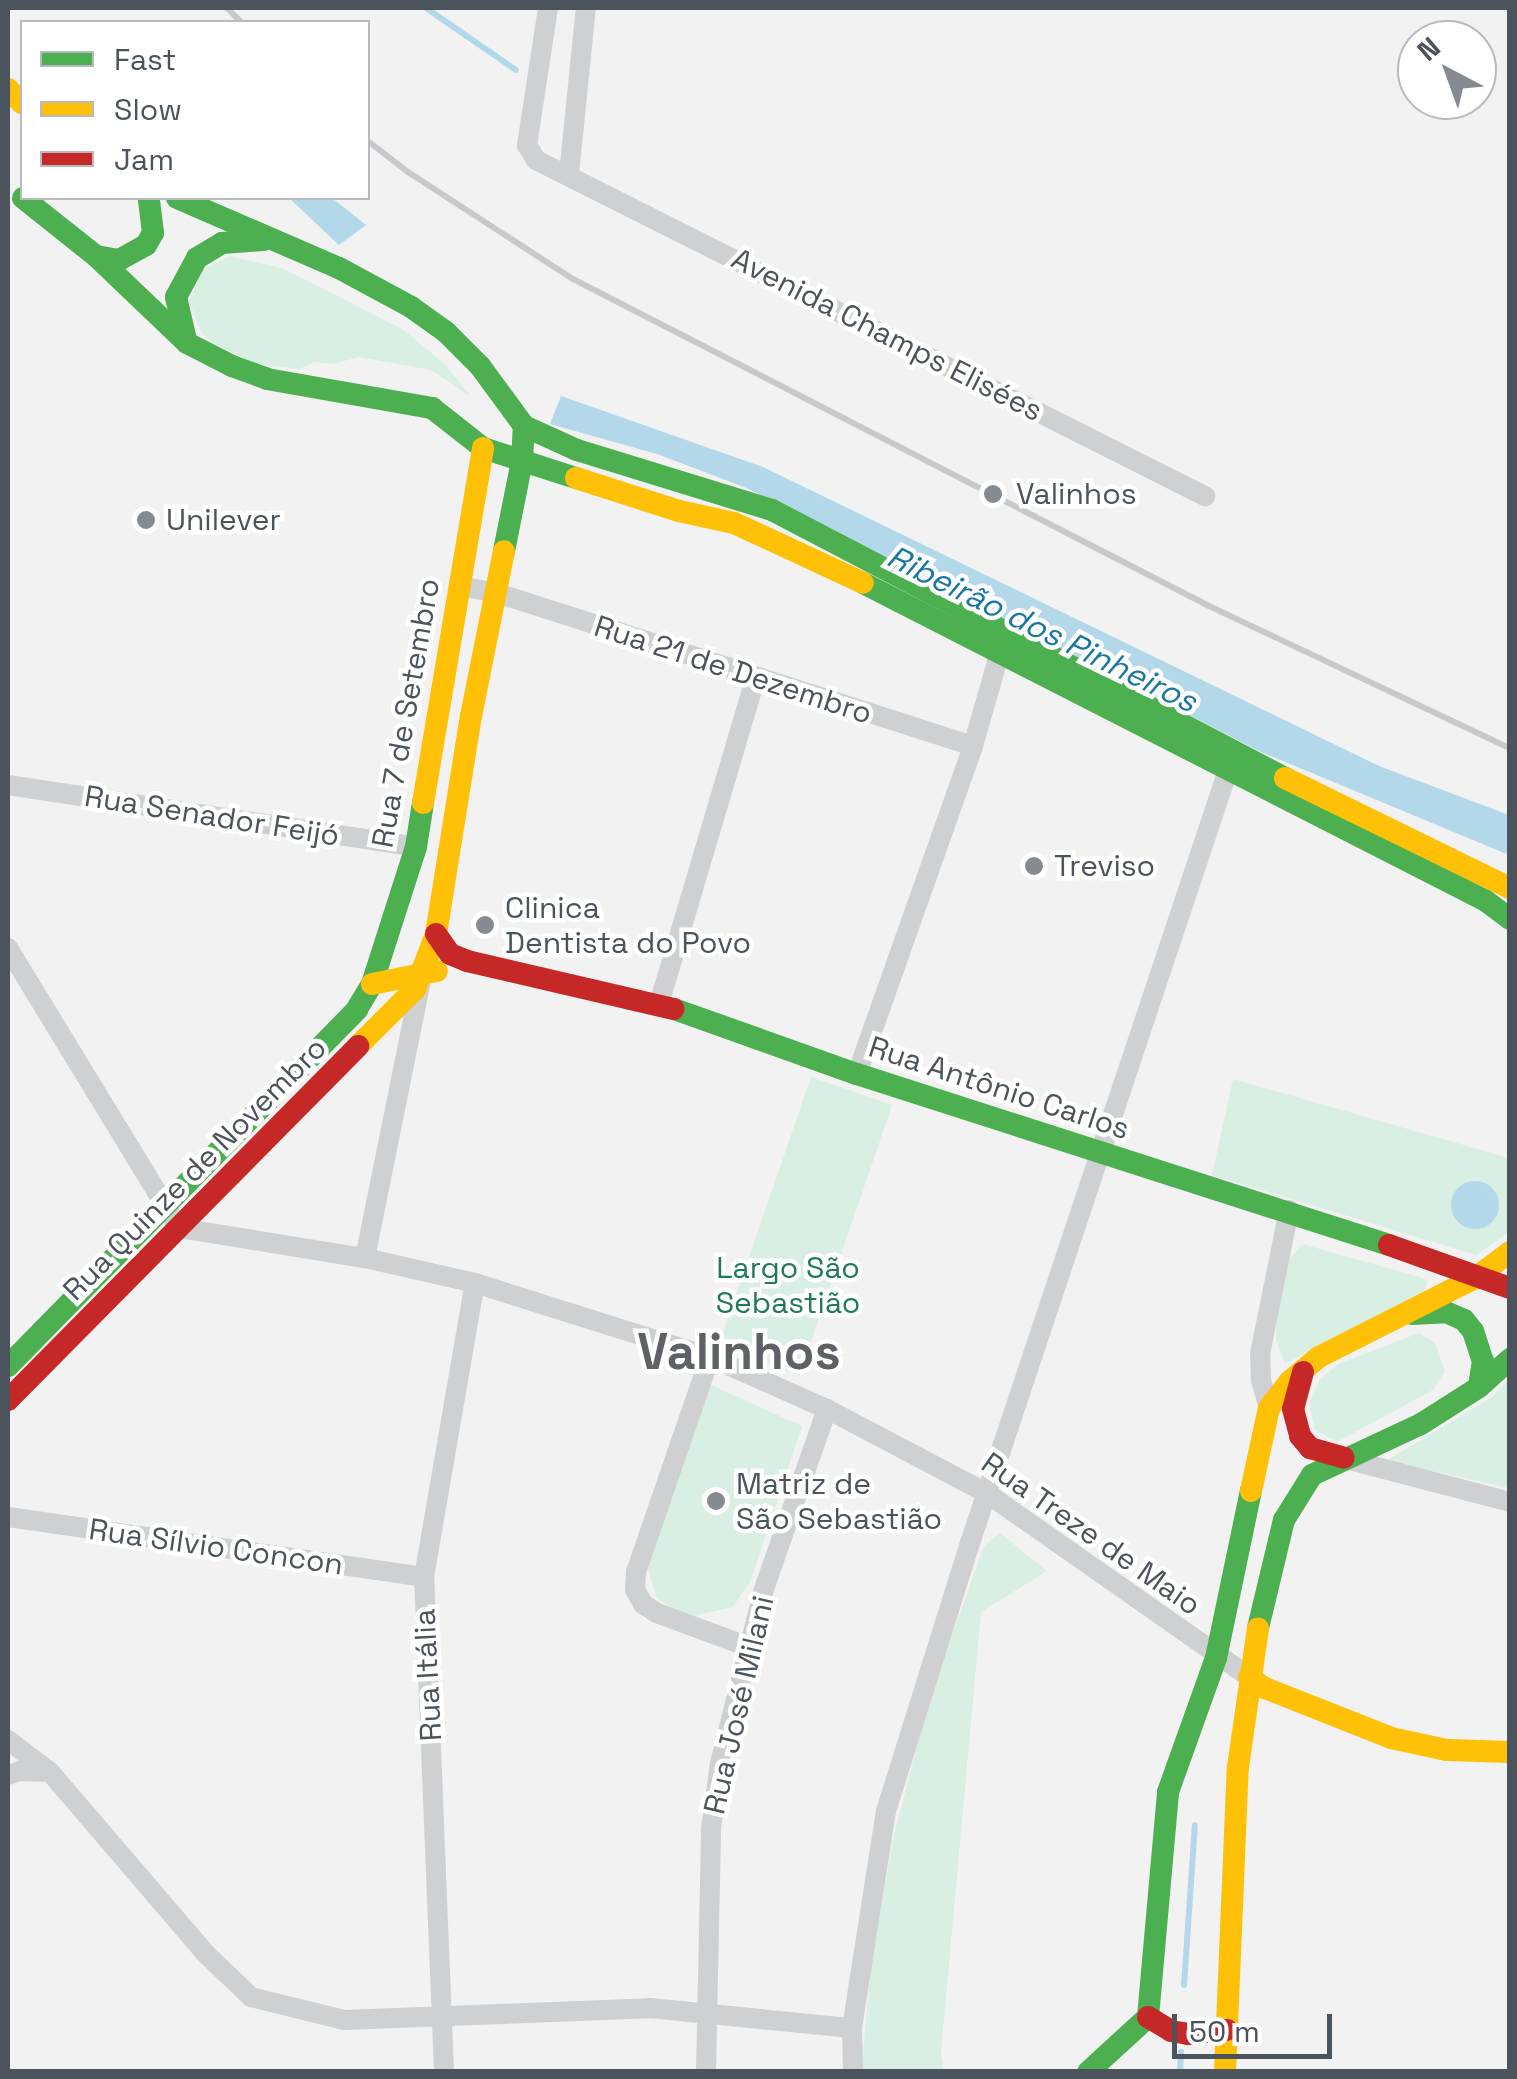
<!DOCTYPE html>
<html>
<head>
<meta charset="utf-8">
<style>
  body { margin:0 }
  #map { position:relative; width:1517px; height:2079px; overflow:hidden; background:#f2f2f2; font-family:"Space Grotesk",sans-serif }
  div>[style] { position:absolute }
  .green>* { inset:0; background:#d9efe4; transform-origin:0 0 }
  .water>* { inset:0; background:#b2d8e9 }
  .round { border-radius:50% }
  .stream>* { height:6px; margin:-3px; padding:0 3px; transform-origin:3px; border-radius:3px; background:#b2d8e9 }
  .street>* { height:20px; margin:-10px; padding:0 10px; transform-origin:10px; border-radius:10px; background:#ced0d2 }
  .fast>* { height:22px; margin:-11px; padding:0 11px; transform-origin:11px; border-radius:11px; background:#4caf50 }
  .slow>* { height:22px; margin:-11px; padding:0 11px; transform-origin:11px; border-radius:11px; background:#ffc107 }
  .jam>* { height:22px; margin:-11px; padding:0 11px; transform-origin:11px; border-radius:11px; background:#c62828 }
  .rail>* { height:6px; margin:-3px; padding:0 3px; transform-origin:3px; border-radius:3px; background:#c8c9cb }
  .dots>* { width:28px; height:28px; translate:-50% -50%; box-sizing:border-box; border:5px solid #fff; border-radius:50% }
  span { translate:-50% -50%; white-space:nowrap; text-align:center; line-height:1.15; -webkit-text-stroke:9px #fff; paint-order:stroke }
  .street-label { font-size:30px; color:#4b535d }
  .poi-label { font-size:30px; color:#4b535d }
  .left { translate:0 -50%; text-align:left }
  .park-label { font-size:30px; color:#207a55 }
  .water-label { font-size:32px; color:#1978a2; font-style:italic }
  .town-label { font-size:50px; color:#5e6166; font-weight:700 }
  .frame { position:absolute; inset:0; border:10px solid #4b535d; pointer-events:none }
  .legend { position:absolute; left:20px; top:20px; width:350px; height:180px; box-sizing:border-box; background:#fff; border:2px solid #b7babe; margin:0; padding:12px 18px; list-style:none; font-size:30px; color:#4b535d }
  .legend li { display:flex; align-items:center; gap:20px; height:50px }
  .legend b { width:50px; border:2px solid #b7babe }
  .north { position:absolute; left:1397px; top:20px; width:100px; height:100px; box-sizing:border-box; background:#fff; border:2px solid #b7babe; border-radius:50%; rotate:319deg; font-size:28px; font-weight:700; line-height:40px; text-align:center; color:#4b535d }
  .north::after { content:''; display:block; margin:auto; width:35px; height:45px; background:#858b91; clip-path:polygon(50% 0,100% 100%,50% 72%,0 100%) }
  .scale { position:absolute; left:1172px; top:2014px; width:160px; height:45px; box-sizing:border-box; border:5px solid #4b535d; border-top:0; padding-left:12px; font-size:30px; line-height:35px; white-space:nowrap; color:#4b535d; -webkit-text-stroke:8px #fff; paint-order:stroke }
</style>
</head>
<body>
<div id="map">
  <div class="green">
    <div style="clip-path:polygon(230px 256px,284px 269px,402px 329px,445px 364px,470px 396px,431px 370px,359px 357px,333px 364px,314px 362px,299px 369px,256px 364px,215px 345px,202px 333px,189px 302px,202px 270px)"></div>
    <div style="left:811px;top:1077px;width:86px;height:286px;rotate:19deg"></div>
    <div style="clip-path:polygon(1233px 1079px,1509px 1158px,1509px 1232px,1476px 1255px,1212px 1175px)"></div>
    <div style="clip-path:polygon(1302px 1244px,1426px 1279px,1427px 1283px,1424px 1291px,1285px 1364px,1275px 1338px,1285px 1265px)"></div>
    <div style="clip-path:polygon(1419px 1333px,1435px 1343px,1445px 1371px,1433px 1390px,1337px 1442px,1315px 1430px,1309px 1403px,1319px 1381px,1338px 1364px)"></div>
    <div style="clip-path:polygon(1509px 1379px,1509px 1488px,1386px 1461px,1492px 1397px)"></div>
    <div style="clip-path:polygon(711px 1385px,802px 1426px,751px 1580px,733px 1607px,684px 1618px,657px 1598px,646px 1564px)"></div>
    <div style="clip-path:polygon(1000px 1533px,1047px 1571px,981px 1612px,941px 2053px,944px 2071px,861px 2072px,871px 1967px,893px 1839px,928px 1703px,984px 1546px)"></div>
  </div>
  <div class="water">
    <div style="clip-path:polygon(289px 198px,332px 198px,366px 225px,339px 245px)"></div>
    <div style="clip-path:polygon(561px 396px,763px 467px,1379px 766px,1509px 815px,1509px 855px,1259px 751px,749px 489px,657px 454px,550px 424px)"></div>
    <div class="round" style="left:1451px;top:1181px;width:48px;height:48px"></div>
  </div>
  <div class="stream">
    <div style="left:426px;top:8px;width:109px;rotate:34.6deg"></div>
    <div style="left:1184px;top:1985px;width:160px;rotate:-86.1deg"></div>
    <div style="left:1180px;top:2072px;width:20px;rotate:-87deg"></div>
  </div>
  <div class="street">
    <div style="left:548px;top:8px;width:139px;rotate:98.7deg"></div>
    <div style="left:527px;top:145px;width:17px;rotate:59deg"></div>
    <div style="left:536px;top:160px;width:749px;rotate:26.67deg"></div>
    <div style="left:569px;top:174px;width:167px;rotate:-84.2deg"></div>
    <div style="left:459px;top:586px;width:36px;rotate:10deg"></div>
    <div style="left:494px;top:592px;width:503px;rotate:17.82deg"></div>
    <div style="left:8px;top:785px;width:413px;rotate:8.6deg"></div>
    <div style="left:8px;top:948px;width:328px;rotate:58.6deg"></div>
    <div style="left:179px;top:1228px;width:188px;rotate:9.2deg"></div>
    <div style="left:365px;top:1258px;width:113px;rotate:12.8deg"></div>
    <div style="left:475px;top:1283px;width:246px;rotate:17.5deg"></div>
    <div style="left:710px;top:1357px;width:128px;rotate:24deg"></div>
    <div style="left:827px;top:1409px;width:182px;rotate:27.8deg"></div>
    <div style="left:988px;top:1494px;width:319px;rotate:35deg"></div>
    <div style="left:659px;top:1004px;width:339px;rotate:-73.5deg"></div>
    <div style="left:857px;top:1074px;width:348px;rotate:-70.5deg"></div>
    <div style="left:973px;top:746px;width:105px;rotate:-74deg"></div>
    <div style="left:365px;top:1258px;width:279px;rotate:-78.6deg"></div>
    <div style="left:710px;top:1357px;width:227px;rotate:109deg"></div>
    <div style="left:636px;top:1572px;width:18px;rotate:93deg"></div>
    <div style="left:635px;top:1590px;width:16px;rotate:60deg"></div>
    <div style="left:643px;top:1604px;width:17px;rotate:33deg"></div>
    <div style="left:657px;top:1613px;width:98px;rotate:20.3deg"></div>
    <div style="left:1269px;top:1408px;width:29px;rotate:-106deg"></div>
    <div style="left:1261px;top:1380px;width:26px;rotate:-92deg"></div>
    <div style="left:1260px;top:1354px;width:147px;rotate:-78.6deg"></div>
    <div style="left:1346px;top:1459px;width:170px;rotate:14.7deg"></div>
    <div style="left:8px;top:1517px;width:420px;rotate:8.2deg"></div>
    <div style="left:8px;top:1740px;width:53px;rotate:37.3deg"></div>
    <div style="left:50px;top:1772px;width:241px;rotate:49.4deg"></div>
    <div style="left:207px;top:1955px;width:61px;rotate:43.7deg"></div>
    <div style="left:251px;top:1997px;width:96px;rotate:13.9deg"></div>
    <div style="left:344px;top:2020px;width:306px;rotate:-2.2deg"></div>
    <div style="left:650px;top:2008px;width:203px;rotate:5.7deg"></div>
    <div style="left:8px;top:1775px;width:13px;rotate:-18deg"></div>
    <div style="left:20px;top:1771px;width:30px;rotate:2deg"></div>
    <div style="left:444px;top:2072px;width:495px;rotate:-92.3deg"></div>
    <div style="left:424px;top:1577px;width:298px;rotate:-80.2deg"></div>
    <div style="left:706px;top:2072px;width:243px;rotate:-88.8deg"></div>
    <div style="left:711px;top:1829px;width:67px;rotate:-82.2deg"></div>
    <div style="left:720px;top:1763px;width:179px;rotate:-75.8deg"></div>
    <div style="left:764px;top:1589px;width:191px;rotate:-70.7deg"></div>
    <div style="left:853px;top:2072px;width:44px;rotate:-91.3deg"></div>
    <div style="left:852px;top:2028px;width:220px;rotate:-81.1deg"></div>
    <div style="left:886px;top:1811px;width:281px;rotate:-72.6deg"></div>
    <div style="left:970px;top:1543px;width:812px;rotate:-71.54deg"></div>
  </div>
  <div class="fast">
    <div style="left:23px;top:198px;width:93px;rotate:38.5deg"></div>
    <div style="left:96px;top:256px;width:126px;rotate:43.7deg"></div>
    <div style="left:187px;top:343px;width:51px;rotate:27.1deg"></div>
    <div style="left:232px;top:366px;width:37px;rotate:20deg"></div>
    <div style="left:267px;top:379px;width:168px;rotate:10deg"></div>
    <div style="left:432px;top:408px;width:65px;rotate:38.1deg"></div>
    <div style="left:483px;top:448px;width:98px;rotate:17.9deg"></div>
    <div style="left:177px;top:198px;width:176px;rotate:23.4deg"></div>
    <div style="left:339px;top:268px;width:82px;rotate:28.4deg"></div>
    <div style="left:411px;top:307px;width:43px;rotate:35.5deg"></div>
    <div style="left:446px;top:332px;width:48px;rotate:45deg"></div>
    <div style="left:480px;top:366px;width:74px;rotate:53.7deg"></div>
    <div style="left:96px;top:256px;width:23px;rotate:10deg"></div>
    <div style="left:119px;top:260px;width:31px;rotate:-29deg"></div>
    <div style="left:146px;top:245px;width:14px;rotate:-60deg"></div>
    <div style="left:153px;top:233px;width:35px;rotate:-97deg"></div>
    <div style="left:186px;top:340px;width:44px;rotate:-103.1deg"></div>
    <div style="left:176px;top:297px;width:44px;rotate:-61.7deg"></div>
    <div style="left:197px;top:258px;width:29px;rotate:-31deg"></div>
    <div style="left:222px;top:243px;width:41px;rotate:-4.2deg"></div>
    <div style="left:524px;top:426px;width:58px;rotate:24.4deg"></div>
    <div style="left:577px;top:450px;width:204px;rotate:17.1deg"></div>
    <div style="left:772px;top:510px;width:579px;rotate:27.58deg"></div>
    <div style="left:504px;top:551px;width:92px;rotate:-78.7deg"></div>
    <div style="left:522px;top:461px;width:35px;rotate:-87deg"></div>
    <div style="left:863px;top:583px;width:699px;rotate:27.04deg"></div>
    <div style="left:1486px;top:901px;width:30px;rotate:37deg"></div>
    <div style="left:674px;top:1009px;width:194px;rotate:19.6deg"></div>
    <div style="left:857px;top:1074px;width:559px;rotate:17.82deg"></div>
    <div style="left:1412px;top:1314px;width:34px;rotate:-3deg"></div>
    <div style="left:1446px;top:1312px;width:20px;rotate:24deg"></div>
    <div style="left:1464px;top:1320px;width:14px;rotate:51deg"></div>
    <div style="left:1473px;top:1331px;width:32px;rotate:72deg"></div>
    <div style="left:1483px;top:1361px;width:26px;rotate:99deg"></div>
    <div style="left:8px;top:1366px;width:499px;rotate:-45.6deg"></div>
    <div style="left:357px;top:1009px;width:29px;rotate:-59deg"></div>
    <div style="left:372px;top:984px;width:144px;rotate:-72.2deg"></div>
    <div style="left:416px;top:847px;width:45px;rotate:-81deg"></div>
    <div style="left:1258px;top:1628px;width:111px;rotate:-76.5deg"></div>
    <div style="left:1284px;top:1520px;width:53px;rotate:-58.1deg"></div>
    <div style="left:1312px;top:1475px;width:120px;rotate:-25.1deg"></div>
    <div style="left:1421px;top:1424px;width:69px;rotate:-32.5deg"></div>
    <div style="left:1479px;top:1387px;width:42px;rotate:-42.1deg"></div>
    <div style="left:1088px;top:2072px;width:81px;rotate:-42.5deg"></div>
    <div style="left:1148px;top:2017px;width:226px;rotate:-84.9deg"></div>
    <div style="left:1168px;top:1792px;width:142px;rotate:-70.3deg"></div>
    <div style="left:1216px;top:1658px;width:171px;rotate:-78.2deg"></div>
  </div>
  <div class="slow">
    <div style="left:8px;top:89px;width:20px;rotate:45deg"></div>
    <div style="left:576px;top:478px;width:108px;rotate:17.8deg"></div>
    <div style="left:679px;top:511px;width:56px;rotate:12.3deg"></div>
    <div style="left:734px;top:523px;width:142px;rotate:24.9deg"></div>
    <div style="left:1285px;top:778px;width:250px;rotate:26.1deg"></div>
    <div style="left:423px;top:803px;width:360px;rotate:-80.4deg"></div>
    <div style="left:372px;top:984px;width:66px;rotate:-11.3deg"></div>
    <div style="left:358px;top:1046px;width:81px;rotate:-45deg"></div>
    <div style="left:415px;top:989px;width:59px;rotate:-69.1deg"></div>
    <div style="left:436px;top:934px;width:221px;rotate:-80.9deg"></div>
    <div style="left:471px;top:716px;width:168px;rotate:-78.7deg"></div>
    <div style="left:1251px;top:1491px;width:85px;rotate:-77.8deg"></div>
    <div style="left:1269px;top:1408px;width:33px;rotate:-52deg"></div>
    <div style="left:1289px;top:1382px;width:39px;rotate:-40deg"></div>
    <div style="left:1319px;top:1357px;width:175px;rotate:-26.9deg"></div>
    <div style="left:1475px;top:1278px;width:44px;rotate:-36.6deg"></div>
    <div style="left:1249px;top:1677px;width:19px;rotate:35deg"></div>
    <div style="left:1265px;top:1688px;width:136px;rotate:21.6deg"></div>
    <div style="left:1391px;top:1738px;width:57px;rotate:12.1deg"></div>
    <div style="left:1447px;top:1750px;width:63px;rotate:1.8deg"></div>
    <div style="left:1225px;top:2072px;width:305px;rotate:-87.6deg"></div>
    <div style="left:1238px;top:1767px;width:140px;rotate:-81.8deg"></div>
  </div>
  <div class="jam">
    <div style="left:436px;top:934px;width:24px;rotate:55deg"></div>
    <div style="left:450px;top:954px;width:18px;rotate:22deg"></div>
    <div style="left:467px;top:961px;width:212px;rotate:13.1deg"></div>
    <div style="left:1389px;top:1245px;width:128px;rotate:19.6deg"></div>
    <div style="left:1303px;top:1372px;width:38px;rotate:105deg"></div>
    <div style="left:1293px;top:1409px;width:28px;rotate:75deg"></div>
    <div style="left:1300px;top:1436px;width:16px;rotate:50deg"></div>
    <div style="left:1310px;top:1448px;width:35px;rotate:16deg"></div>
    <div style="left:8px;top:1400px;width:498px;rotate:-45.3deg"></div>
    <div style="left:1148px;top:2017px;width:27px;rotate:31deg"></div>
    <div style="left:1171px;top:2031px;width:17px;rotate:10deg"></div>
    <div style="left:1188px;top:2034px;width:39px;rotate:-6deg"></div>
  </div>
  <div class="rail">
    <div style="left:227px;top:8px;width:20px;rotate:45deg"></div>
    <div style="left:368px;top:141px;width:51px;rotate:37.8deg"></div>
    <div style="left:408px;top:172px;width:197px;rotate:33deg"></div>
    <div style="left:573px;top:279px;width:713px;rotate:27.21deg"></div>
    <div style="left:1207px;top:605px;width:335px;rotate:25.3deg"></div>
  </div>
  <div class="dots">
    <div style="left:993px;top:494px;background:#858b91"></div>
    <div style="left:146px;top:520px;background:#858b91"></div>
    <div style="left:1034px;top:866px;background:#858b91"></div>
    <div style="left:485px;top:925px;background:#858b91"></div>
    <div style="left:716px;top:1501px;background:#858b91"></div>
  </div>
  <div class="street-label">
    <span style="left:887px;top:335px;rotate:27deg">Avenida Champs Elisées</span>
    <span style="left:733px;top:670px;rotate:18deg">Rua 21 de Dezembro</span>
    <span style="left:406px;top:713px;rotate:-80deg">Rua 7 de Setembro</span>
    <span style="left:212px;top:816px;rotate:9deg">Rua Senador Feijó</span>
    <span style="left:999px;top:1088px;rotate:18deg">Rua Antônio Carlos</span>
    <span style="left:195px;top:1169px;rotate:-45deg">Rua Quinze de Novembro</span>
    <span style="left:1091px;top:1534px;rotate:35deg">Rua Treze de Maio</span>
    <span style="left:216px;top:1547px;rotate:8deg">Rua Sílvio Concon</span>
    <span style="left:428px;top:1675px;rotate:-93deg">Rua Itália</span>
    <span style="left:739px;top:1705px;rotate:-77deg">Rua José Milani</span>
  </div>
  <div class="poi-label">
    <span class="left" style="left:1016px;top:494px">Valinhos</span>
    <span class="left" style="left:166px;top:520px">Unilever</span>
    <span class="left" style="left:1054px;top:866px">Treviso</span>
    <span class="left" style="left:505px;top:925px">Clinica<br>Dentista do Povo</span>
    <span class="left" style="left:736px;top:1501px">Matriz de<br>São Sebastião</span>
  </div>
  <div class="park-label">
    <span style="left:788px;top:1285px">Largo São<br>Sebastião</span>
  </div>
  <div class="water-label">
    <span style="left:1042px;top:629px;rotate:26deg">Ribeirão dos Pinheiros</span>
  </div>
  <div class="town-label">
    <span style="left:739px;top:1353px">Valinhos</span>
  </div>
  <div class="frame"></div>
  <ul class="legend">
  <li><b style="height:12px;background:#4caf50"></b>Fast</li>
  <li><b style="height:12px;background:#ffc107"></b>Slow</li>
  <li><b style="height:12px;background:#c62828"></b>Jam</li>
  </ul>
  <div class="north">N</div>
  <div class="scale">50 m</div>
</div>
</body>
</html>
